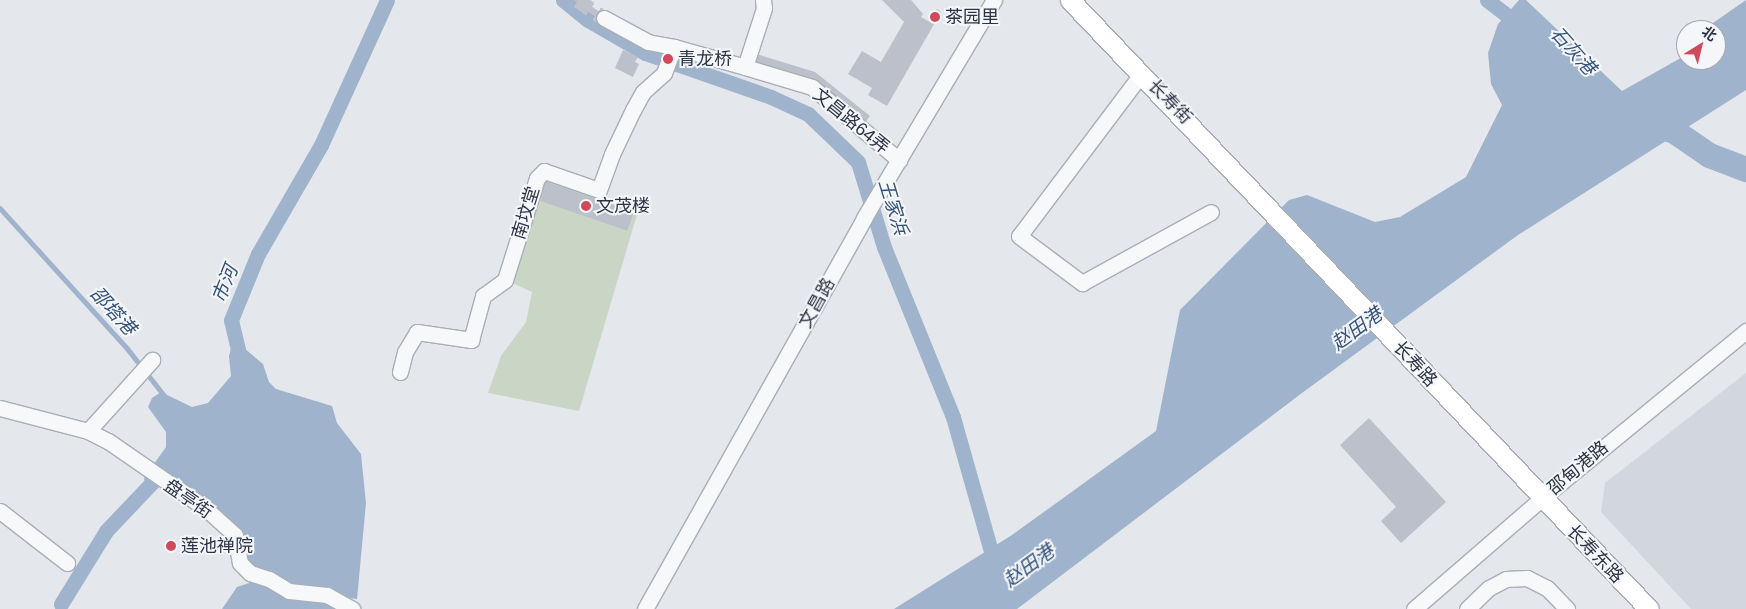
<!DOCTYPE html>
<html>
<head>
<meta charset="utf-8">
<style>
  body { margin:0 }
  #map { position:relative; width:1746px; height:609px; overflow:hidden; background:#e4e7ec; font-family:Helvetica,"Noto Sans SC",sans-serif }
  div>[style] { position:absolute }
  .built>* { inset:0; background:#d2d6de }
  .green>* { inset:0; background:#c9d6c5 }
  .water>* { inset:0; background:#9fb4cc }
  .stream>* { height:4.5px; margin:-2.25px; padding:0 2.25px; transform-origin:2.25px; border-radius:2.25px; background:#9fb4cc }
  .canal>* { height:15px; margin:-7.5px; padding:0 7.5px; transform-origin:7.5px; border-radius:7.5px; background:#9fb4cc }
  .river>* { height:25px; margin:-12.5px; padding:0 12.5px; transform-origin:12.5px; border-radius:12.5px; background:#9fb4cc }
  .building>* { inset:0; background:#bbc0ca; transform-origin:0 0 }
  .minor-tunnel>* { height:15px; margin-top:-7.5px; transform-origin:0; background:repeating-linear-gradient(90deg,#bfc3cb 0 15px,transparent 0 23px) }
  .roads { filter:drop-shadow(1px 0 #a9aeb7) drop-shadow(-1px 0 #a9aeb7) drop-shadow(0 1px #a9aeb7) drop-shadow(0 -1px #a9aeb7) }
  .minor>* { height:15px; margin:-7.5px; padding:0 7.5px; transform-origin:7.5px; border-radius:7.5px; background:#f7f8fa }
  .major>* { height:19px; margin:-9.5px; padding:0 9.5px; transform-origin:9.5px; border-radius:9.5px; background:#fff }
  .dots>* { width:14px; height:14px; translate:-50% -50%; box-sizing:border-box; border:2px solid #f4f6f9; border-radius:50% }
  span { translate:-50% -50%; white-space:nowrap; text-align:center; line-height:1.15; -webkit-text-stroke:4px #f4f6f9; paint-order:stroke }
  .poi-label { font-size:18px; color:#2b3445 }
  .left { translate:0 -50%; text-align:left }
  .street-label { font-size:18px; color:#2b3445 }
  .water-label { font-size:19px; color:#34527a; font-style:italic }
  .north { position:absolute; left:1676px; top:20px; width:50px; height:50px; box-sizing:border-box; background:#f4f6f9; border:1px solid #a4a8b1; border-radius:50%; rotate:36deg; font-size:14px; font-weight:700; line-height:20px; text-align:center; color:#2b3445 }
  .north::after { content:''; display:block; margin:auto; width:18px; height:22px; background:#d1495b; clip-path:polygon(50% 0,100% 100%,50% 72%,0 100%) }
</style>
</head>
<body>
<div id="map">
  <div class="built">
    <div style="clip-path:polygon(1746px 373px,1746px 609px,1691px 609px,1601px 512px,1605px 483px)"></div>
  </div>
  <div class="green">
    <div style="clip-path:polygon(542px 176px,638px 211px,579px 411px,488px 393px,501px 356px,526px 322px,532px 292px,508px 281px)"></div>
  </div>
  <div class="water">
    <div style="clip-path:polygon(1519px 0,1526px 0,1622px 91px,1686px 55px,1686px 60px,1716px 60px,1716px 30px,1703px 30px,1746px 0,1746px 90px,1518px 235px,1302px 393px,1017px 609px,894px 609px,1012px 535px,1156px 431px,1180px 310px,1289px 200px,1307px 195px,1375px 222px,1400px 217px,1466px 177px,1502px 105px,1491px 84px,1488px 53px,1498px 24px)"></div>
    <div style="clip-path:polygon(238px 343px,263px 364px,269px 382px,276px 389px,332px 406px,337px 423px,361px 454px,366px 503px,357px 599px,349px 598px,347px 609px,222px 609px,237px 587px,249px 583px,252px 571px,241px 559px,236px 534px,164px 478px,155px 488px,145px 483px,144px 478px,166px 447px,166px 432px,148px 407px,152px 398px,161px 392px,192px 407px,208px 403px,231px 376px,229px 356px,232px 344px)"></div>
  </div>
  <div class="stream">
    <div style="left:0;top:208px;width:189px;rotate:47.8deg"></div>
    <div style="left:127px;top:348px;width:60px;rotate:51.8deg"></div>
  </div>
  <div class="canal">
    <div style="left:563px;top:0;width:32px;rotate:39deg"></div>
    <div style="left:588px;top:20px;width:66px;rotate:30.1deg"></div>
    <div style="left:645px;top:53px;width:133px;rotate:19.2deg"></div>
    <div style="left:771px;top:97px;width:41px;rotate:24.7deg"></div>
    <div style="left:808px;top:114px;width:69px;rotate:43.8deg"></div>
    <div style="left:858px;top:162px;width:89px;rotate:73deg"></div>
    <div style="left:884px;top:247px;width:183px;rotate:67.9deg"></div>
    <div style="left:953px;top:417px;width:158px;rotate:74.2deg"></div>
    <div style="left:1487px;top:0;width:43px;rotate:37.4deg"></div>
    <div style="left:241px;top:362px;width:43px;rotate:-103.4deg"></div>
    <div style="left:231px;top:320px;width:71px;rotate:-67.8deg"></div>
    <div style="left:258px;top:254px;width:126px;rotate:-60deg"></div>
    <div style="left:321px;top:145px;width:159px;rotate:-65.5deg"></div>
    <div style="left:61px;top:604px;width:86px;rotate:-58.3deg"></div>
    <div style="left:106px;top:531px;width:83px;rotate:-46.5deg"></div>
  </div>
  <div class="river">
    <div style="left:1645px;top:123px;width:30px;rotate:15deg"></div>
    <div style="left:1674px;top:131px;width:42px;rotate:34.4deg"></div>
    <div style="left:1709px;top:155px;width:40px;rotate:21deg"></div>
  </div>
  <div class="building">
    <div style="clip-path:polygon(574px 0,583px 0,605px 16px,602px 21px)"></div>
    <div style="clip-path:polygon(882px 0,911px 0,923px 14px,921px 17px,930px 22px,937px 9px,941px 12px,887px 106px,868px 95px,872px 88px,848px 74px,862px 51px,881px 62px,904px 22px)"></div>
    <div style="clip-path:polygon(623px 50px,638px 57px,635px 62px,639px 64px,633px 77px,615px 68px)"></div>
    <div style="clip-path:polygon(753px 53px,815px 72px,870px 116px,862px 126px,809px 82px,749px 66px)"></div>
    <div style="left:544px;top:181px;width:95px;height:20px;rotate:19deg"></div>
    <div style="clip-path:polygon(1369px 418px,1446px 502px,1401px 543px,1381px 521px,1396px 507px,1340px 445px)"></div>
  </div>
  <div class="minor-tunnel">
    <div style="left:578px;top:0;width:32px;rotate:35deg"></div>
  </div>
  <div class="roads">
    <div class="minor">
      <div style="left:604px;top:18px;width:50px;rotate:28.6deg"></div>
      <div style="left:648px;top:42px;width:26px;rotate:11deg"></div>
      <div style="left:745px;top:67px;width:70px;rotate:16.6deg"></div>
      <div style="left:812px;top:87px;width:114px;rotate:40deg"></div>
      <div style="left:1142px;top:73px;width:204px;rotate:127deg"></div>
      <div style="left:1019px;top:236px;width:79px;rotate:36.7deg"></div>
      <div style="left:1082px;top:283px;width:147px;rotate:-28.8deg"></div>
      <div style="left:400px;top:372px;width:21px;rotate:-76deg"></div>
      <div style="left:405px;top:352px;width:23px;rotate:-59deg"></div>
      <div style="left:417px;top:332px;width:55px;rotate:8.4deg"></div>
      <div style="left:471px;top:340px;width:46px;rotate:-74.7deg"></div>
      <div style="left:483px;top:296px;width:27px;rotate:-36deg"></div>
      <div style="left:505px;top:280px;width:107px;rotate:-72.6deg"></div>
      <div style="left:537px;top:178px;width:10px;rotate:-45deg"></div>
      <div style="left:544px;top:171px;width:58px;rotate:19.1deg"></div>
      <div style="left:599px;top:190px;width:38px;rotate:-70deg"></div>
      <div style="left:612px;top:154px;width:49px;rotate:-64.5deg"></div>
      <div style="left:633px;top:110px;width:21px;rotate:-61deg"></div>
      <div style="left:643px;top:92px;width:28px;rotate:-42deg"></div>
      <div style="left:664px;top:73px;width:28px;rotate:-69deg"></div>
      <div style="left:674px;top:47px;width:74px;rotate:15.7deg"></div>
      <div style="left:745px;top:67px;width:62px;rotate:-72.1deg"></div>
      <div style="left:764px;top:8px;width:8px;rotate:-97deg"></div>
      <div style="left:0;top:408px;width:91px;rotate:14.6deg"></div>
      <div style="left:88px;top:431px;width:22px;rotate:27deg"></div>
      <div style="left:108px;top:441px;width:118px;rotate:34.6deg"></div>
      <div style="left:205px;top:508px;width:40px;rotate:42deg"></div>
      <div style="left:235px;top:535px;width:28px;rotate:80deg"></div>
      <div style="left:240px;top:563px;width:14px;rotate:45deg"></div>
      <div style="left:250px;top:573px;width:20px;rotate:18deg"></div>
      <div style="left:269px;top:579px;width:23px;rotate:31deg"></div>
      <div style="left:289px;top:591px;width:38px;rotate:6deg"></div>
      <div style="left:327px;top:595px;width:29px;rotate:29deg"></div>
      <div style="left:88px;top:431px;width:96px;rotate:-48deg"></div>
      <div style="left:0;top:511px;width:85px;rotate:37.8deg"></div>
      <div style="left:645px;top:609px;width:448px;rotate:-60.7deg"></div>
      <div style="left:864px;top:218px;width:254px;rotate:-59.2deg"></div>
      <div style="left:1414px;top:609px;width:169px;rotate:-40.9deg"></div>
      <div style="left:1542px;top:498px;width:264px;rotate:-39.3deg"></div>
      <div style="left:1467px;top:609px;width:30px;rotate:-44deg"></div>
      <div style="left:1489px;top:588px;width:19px;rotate:-28deg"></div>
      <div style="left:1506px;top:579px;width:21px;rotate:-3deg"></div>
      <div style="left:1527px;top:578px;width:22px;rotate:27deg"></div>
      <div style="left:1547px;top:588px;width:29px;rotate:46deg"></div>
    </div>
    <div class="major">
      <div style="left:1070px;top:0;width:840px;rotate:46.45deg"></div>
    </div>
  </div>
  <div class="dots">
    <div style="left:935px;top:17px;background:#d1495b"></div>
    <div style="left:668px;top:59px;background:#d1495b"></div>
    <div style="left:586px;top:206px;background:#d1495b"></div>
    <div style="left:171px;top:546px;background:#d1495b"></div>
  </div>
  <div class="poi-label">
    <span class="left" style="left:945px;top:17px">茶园里</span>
    <span class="left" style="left:678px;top:59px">青龙桥</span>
    <span class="left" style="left:596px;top:206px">文茂楼</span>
    <span class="left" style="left:181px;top:546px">莲池禅院</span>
  </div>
  <div class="street-label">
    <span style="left:1170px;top:102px;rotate:46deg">长寿街</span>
    <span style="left:851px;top:121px;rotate:39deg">文昌路64弄</span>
    <span style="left:526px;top:213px;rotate:-73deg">南坟堂</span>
    <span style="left:817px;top:303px;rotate:-61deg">文昌路</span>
    <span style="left:1415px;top:364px;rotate:47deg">长寿路</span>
    <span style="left:1578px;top:468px;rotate:-40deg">邵甸港路</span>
    <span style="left:188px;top:499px;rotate:35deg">盘亭街</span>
    <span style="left:1595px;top:554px;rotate:46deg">长寿东路</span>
  </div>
  <div class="water-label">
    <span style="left:1573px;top:51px;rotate:48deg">石灰港</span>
    <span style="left:893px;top:207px;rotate:73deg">王家浜</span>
    <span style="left:225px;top:284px;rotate:-68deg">市河</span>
    <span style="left:113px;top:311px;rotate:48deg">邵塔港</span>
    <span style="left:1357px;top:329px;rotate:-36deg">赵田港</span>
    <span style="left:1029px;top:566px;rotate:-36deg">赵田港</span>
  </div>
  <div class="north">北</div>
</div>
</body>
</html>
